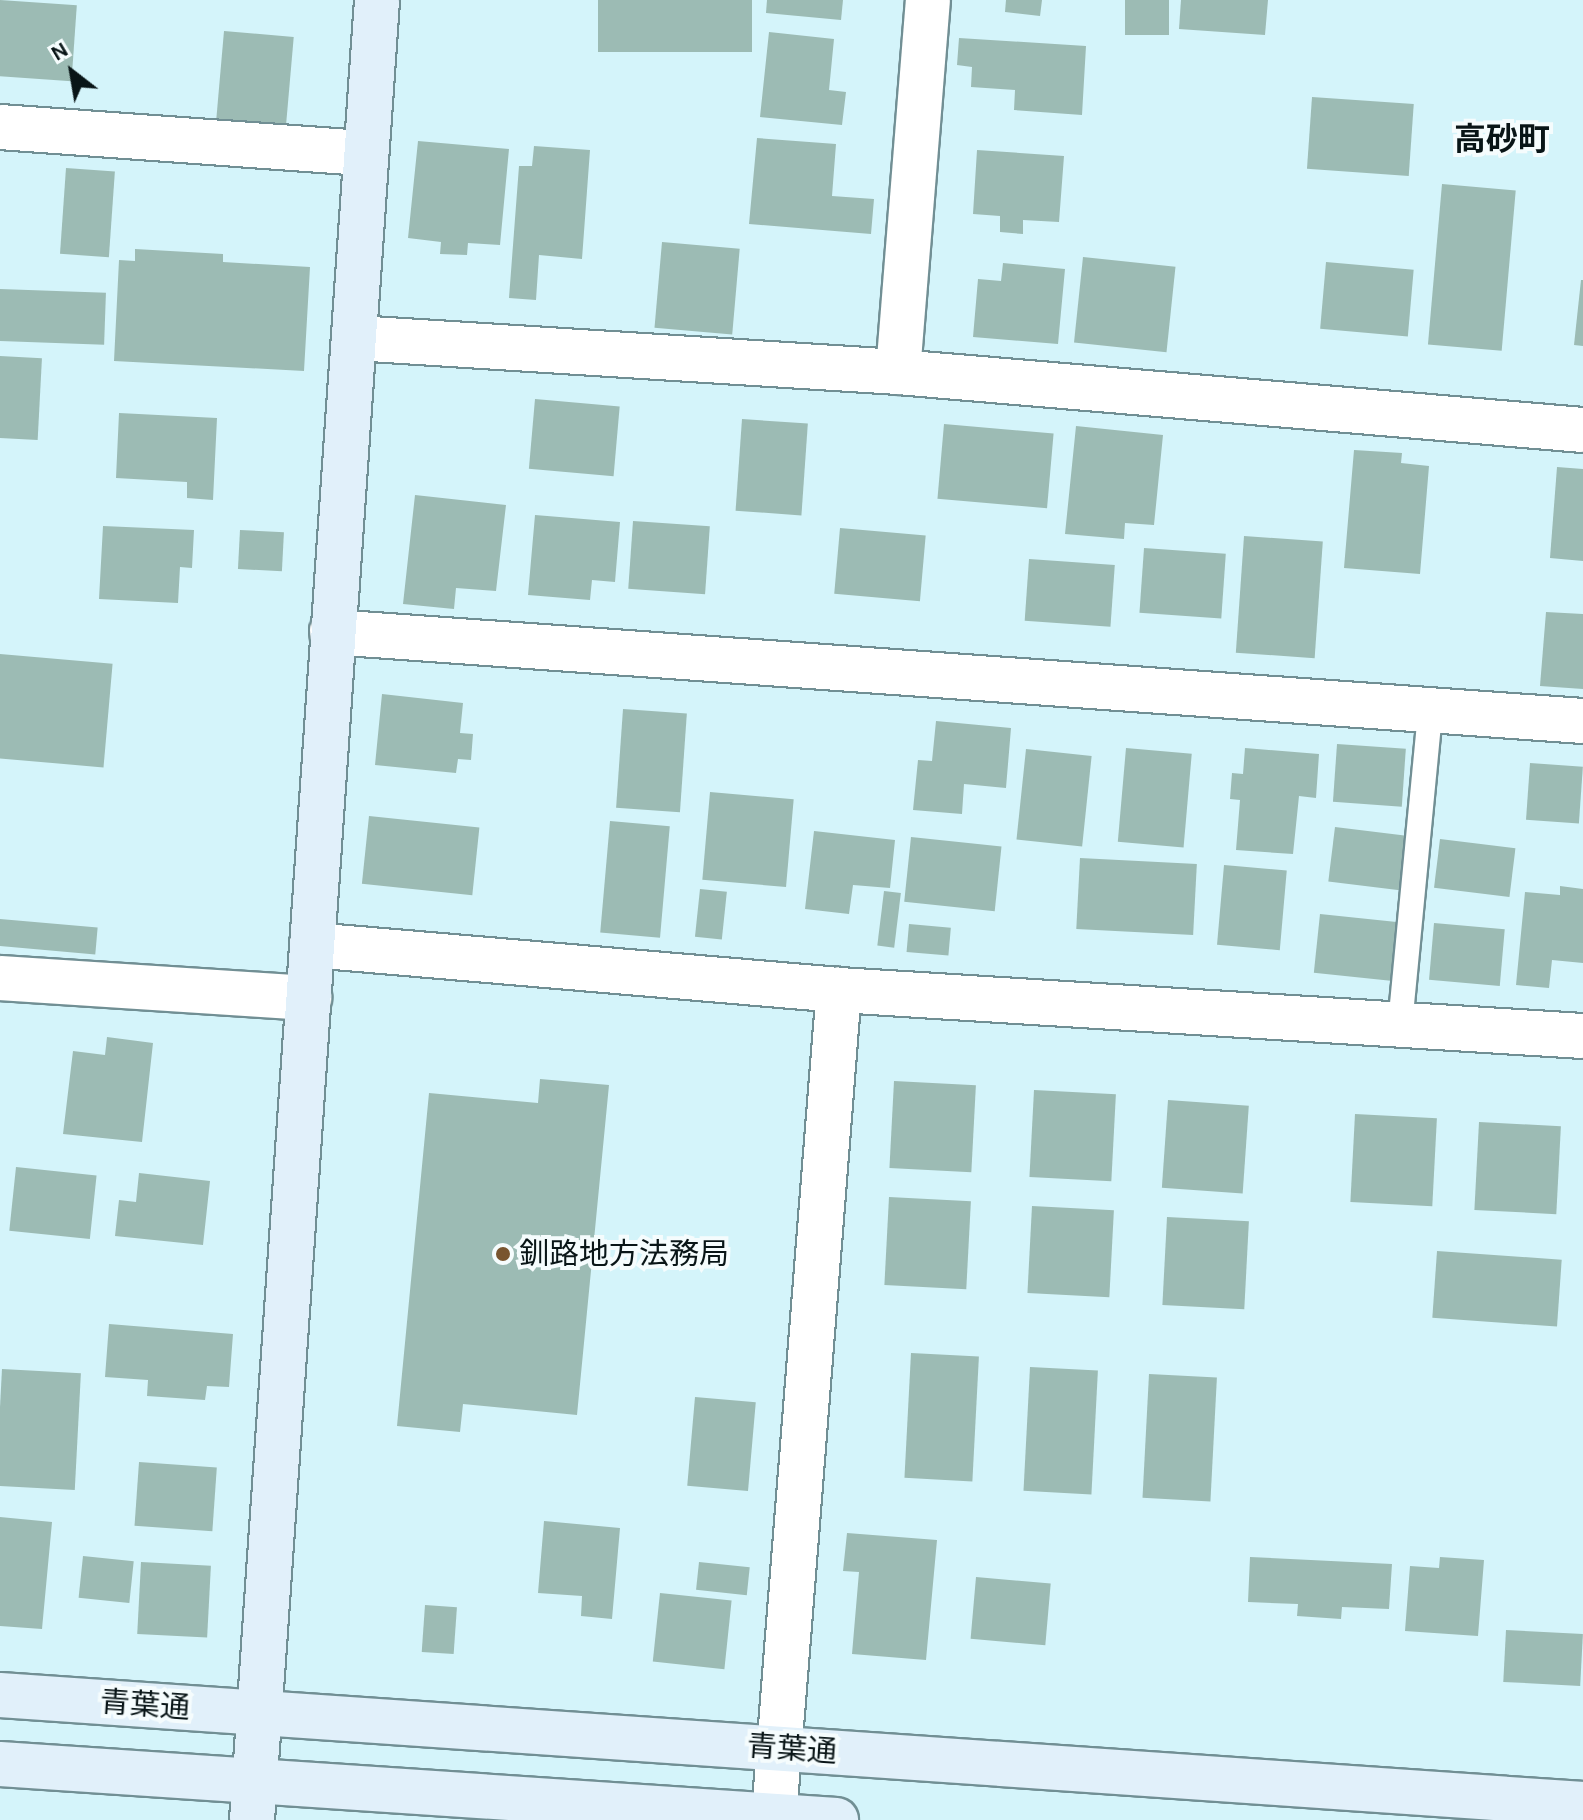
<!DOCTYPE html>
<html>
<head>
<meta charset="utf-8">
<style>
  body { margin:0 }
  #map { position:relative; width:1583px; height:1820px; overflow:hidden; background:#d4f4fa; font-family:Karla,"Noto Sans JP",sans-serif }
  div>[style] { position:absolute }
  .building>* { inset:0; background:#9cbbb4; transform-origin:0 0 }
  .roads { filter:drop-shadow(2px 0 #718f94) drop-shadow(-2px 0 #718f94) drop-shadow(0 2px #718f94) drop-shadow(0 -2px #718f94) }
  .lane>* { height:24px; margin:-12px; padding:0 12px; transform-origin:12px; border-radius:12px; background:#fff }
  .street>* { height:44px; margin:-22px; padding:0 22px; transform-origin:22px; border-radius:22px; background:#fff }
  .secondary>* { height:44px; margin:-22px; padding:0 22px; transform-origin:22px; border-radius:22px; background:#e1f0fa }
  .dots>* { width:22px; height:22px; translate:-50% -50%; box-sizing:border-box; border:4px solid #f5fcfd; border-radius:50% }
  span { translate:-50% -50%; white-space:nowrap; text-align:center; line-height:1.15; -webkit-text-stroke:8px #f5fcfd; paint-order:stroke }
  .poi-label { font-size:30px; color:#091517 }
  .left { translate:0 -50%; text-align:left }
  .street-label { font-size:30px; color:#091517 }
  .neighbourhood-label { font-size:32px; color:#091517; font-weight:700 }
  .north { position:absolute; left:32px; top:32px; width:80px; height:80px; -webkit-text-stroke:6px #f5fcfd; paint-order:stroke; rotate:329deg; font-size:22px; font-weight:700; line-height:32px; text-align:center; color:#091517 }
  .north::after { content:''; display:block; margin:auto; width:28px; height:36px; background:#091517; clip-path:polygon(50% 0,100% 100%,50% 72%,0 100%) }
</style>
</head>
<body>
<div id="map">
  <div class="building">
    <div style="left:0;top:0;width:77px;height:76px;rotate:4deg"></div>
    <div style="left:598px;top:0;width:154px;height:52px"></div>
    <div style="clip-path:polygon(767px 0,843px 0,841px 20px,766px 13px)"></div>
    <div style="clip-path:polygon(1006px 0,1042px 0,1040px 16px,1005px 12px)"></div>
    <div style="left:1125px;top:0;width:44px;height:35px"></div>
    <div style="clip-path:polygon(1181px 0,1268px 0,1265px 35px,1179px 29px)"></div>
    <div style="left:224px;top:31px;width:70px;height:93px;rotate:5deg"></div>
    <div style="clip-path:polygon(769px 32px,834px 39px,829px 90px,846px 92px,842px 125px,760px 117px)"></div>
    <div style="clip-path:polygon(959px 38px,1086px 46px,1082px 115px,1014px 110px,1015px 90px,971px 87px,972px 67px,957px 65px)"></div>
    <div style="left:1312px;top:97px;width:102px;height:72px;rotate:4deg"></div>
    <div style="clip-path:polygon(757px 138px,836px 144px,832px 196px,874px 199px,871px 234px,749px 224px)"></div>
    <div style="clip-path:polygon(418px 141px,509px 149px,500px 245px,468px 243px,467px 255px,440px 254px,441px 242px,408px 238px)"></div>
    <div style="clip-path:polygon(534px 146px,590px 150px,582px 259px,539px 255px,536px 300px,509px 298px,519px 166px,532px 166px)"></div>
    <div style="clip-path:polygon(977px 150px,1064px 156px,1059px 222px,1023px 220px,1023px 234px,1000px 232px,1000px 216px,973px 214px)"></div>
    <div style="left:66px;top:168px;width:49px;height:86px;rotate:4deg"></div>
    <div style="left:1442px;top:184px;width:74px;height:161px;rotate:5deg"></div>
    <div style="left:662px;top:242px;width:78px;height:86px;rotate:5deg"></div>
    <div style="clip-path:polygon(135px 249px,223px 254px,223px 262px,310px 267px,304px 371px,114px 361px,119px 260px,135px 261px)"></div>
    <div style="left:1083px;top:257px;width:93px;height:86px;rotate:6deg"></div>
    <div style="left:1326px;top:262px;width:88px;height:67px;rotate:5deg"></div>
    <div style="clip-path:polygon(1003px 263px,1065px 269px,1058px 344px,973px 337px,978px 279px,1001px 281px)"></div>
    <div style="clip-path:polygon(1581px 280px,1583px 280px,1583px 346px,1574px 345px)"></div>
    <div style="left:0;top:289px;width:106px;height:52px;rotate:2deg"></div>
    <div style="left:0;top:356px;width:42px;height:82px;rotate:3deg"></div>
    <div style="left:535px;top:399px;width:85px;height:70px;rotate:5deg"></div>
    <div style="clip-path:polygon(119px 413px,217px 418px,213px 500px,187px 498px,187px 482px,116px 478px)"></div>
    <div style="left:742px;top:419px;width:66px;height:92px;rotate:4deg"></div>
    <div style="left:944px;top:424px;width:110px;height:75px;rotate:5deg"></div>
    <div style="clip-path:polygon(1076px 426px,1163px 435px,1154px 525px,1125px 523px,1124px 539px,1065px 534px)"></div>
    <div style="clip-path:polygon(1354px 450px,1402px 453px,1401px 463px,1429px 466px,1420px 574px,1344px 568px)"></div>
    <div style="clip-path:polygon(1557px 467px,1583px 469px,1583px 561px,1550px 558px)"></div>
    <div style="clip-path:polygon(415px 495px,506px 505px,496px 591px,456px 588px,454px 609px,403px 604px)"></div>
    <div style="clip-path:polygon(535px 515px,620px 522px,615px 582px,592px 580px,590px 600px,528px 595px)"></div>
    <div style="left:633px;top:521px;width:77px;height:68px;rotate:4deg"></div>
    <div style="clip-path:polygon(103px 526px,194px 530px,192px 568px,180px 567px,178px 603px,99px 599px)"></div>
    <div style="left:840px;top:528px;width:86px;height:66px;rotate:5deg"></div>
    <div style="left:240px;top:530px;width:44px;height:39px;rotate:3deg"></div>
    <div style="left:1244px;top:536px;width:79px;height:117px;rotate:4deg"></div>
    <div style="left:1144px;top:548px;width:82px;height:65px;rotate:4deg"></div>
    <div style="left:1029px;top:559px;width:86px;height:62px;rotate:4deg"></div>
    <div style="clip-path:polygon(1546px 612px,1583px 614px,1583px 689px,1540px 686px)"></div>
    <div style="left:0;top:654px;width:113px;height:104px;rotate:5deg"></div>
    <div style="clip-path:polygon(382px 694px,463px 703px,460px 733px,473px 734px,471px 760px,458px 759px,456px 773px,375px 765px)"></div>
    <div style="left:623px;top:709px;width:64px;height:99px;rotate:4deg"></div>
    <div style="clip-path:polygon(936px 721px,1011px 728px,1006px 788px,964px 784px,962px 814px,913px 810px,918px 760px,932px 761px)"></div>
    <div style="left:1337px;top:744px;width:69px;height:58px;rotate:4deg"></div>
    <div style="left:1126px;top:748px;width:66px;height:94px;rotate:5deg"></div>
    <div style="clip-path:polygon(1245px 748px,1319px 754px,1316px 798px,1299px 796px,1293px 854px,1236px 850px,1240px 800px,1230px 799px,1232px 773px,1243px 774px)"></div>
    <div style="left:1026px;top:749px;width:66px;height:91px;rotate:6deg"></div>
    <div style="left:1530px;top:763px;width:53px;height:57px;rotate:4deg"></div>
    <div style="left:710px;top:792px;width:84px;height:88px;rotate:5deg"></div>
    <div style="left:369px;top:816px;width:111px;height:68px;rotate:6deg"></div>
    <div style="left:610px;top:821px;width:60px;height:112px;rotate:5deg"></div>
    <div style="left:1335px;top:827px;width:72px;height:55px;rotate:7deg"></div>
    <div style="clip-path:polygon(814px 831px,895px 840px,890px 888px,853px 885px,849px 914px,805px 909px)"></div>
    <div style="left:911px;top:837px;width:91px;height:65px;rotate:6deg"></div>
    <div style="left:1440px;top:839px;width:76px;height:49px;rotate:7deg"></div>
    <div style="left:1080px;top:858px;width:117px;height:71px;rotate:3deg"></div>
    <div style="left:1224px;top:865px;width:63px;height:80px;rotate:5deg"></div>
    <div style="clip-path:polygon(1560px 886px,1583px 889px,1583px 963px,1552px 960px,1549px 988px,1516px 985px,1525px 892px,1560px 895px)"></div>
    <div style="left:700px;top:889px;width:27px;height:48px;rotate:6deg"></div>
    <div style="left:884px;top:891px;width:17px;height:55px;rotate:7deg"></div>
    <div style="left:1320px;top:914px;width:77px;height:59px;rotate:6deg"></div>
    <div style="left:0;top:919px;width:98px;height:27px;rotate:5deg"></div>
    <div style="left:1434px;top:923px;width:71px;height:57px;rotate:5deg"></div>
    <div style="left:909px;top:924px;width:42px;height:28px;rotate:5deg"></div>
    <div style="clip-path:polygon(107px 1037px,153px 1043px,142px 1142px,63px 1134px,73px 1051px,105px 1055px)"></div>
    <div style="clip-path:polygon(540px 1079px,609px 1085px,577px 1415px,463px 1404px,460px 1432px,397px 1426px,429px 1093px,538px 1103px)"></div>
    <div style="left:894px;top:1081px;width:82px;height:87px;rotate:3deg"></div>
    <div style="left:1034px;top:1090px;width:82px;height:87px;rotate:3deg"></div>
    <div style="left:1168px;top:1100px;width:81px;height:88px;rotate:4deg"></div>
    <div style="left:1355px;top:1114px;width:82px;height:88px;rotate:3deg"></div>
    <div style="left:1479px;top:1122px;width:82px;height:88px;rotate:3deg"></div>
    <div style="left:16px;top:1167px;width:81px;height:64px;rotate:6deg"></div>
    <div style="clip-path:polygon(139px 1173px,210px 1181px,203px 1245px,115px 1236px,119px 1200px,136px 1202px)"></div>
    <div style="left:889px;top:1197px;width:82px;height:88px;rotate:3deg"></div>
    <div style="left:1032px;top:1206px;width:82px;height:87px;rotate:3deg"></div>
    <div style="left:1167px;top:1217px;width:82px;height:88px;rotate:3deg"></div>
    <div style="left:1437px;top:1251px;width:125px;height:67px;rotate:4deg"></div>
    <div style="clip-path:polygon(109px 1324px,233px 1334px,229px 1387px,207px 1386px,205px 1400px,147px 1396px,148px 1380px,105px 1377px)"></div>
    <div style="left:911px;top:1353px;width:68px;height:125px;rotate:3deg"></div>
    <div style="left:1030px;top:1367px;width:68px;height:124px;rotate:3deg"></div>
    <div style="left:2px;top:1369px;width:79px;height:117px;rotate:3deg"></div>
    <div style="left:1149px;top:1374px;width:68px;height:124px;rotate:3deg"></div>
    <div style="left:695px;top:1397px;width:61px;height:89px;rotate:5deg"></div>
    <div style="left:139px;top:1462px;width:78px;height:64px;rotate:4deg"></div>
    <div style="clip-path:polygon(0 1517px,52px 1522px,42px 1629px,0 1626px)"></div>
    <div style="clip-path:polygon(544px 1521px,620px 1528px,612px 1619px,581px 1616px,582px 1596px,538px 1593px)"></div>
    <div style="clip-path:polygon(847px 1533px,937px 1540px,926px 1660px,852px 1654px,859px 1572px,843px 1571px)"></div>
    <div style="left:83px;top:1556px;width:51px;height:42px;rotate:6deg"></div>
    <div style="clip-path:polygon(1250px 1557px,1392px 1564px,1389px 1609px,1342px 1607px,1341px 1619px,1297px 1616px,1298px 1604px,1248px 1602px)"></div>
    <div style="clip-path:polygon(1440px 1557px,1484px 1560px,1478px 1636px,1405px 1631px,1410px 1566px,1439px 1568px)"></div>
    <div style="left:141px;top:1562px;width:70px;height:72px;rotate:3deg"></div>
    <div style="left:699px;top:1562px;width:51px;height:28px;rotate:6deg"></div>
    <div style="left:976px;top:1577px;width:75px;height:62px;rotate:5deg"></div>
    <div style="left:660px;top:1593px;width:72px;height:69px;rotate:6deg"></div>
    <div style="left:425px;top:1605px;width:32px;height:47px;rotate:4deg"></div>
    <div style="left:1506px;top:1630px;width:77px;height:52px;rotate:3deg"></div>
  </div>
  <div class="roads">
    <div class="lane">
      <div style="left:1400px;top:1025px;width:315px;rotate:-84.5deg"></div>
    </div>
    <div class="street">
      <div style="left:0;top:127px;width:366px;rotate:4.1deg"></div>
      <div style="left:355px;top:338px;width:544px;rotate:3.58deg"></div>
      <div style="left:898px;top:372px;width:687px;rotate:4.84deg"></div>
      <div style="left:898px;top:372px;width:373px;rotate:-85.4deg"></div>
      <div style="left:332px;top:632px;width:1254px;rotate:4.07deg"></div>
      <div style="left:312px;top:945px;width:529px;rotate:4.88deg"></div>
      <div style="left:839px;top:990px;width:745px;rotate:3.54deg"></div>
      <div style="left:0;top:978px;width:310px;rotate:3.7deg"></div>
      <div style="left:774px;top:1815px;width:828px;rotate:-85.5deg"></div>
    </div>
    <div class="secondary">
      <div style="left:0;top:1695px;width:1587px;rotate:3.94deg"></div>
      <div style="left:0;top:1764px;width:838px;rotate:3.83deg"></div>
      <div style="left:252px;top:1820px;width:1824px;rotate:-86.07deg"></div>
    </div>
  </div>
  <div class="dots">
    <div style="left:503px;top:1254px;background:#79552f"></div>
  </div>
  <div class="poi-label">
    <span class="left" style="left:519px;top:1254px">釧路地方法務局</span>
  </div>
  <div class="street-label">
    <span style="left:145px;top:1705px;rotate:4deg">青葉通</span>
    <span style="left:792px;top:1749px;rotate:4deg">青葉通</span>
  </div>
  <div class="neighbourhood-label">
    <span style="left:1502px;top:140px">高砂町</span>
  </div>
  <div class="north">N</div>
</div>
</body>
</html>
